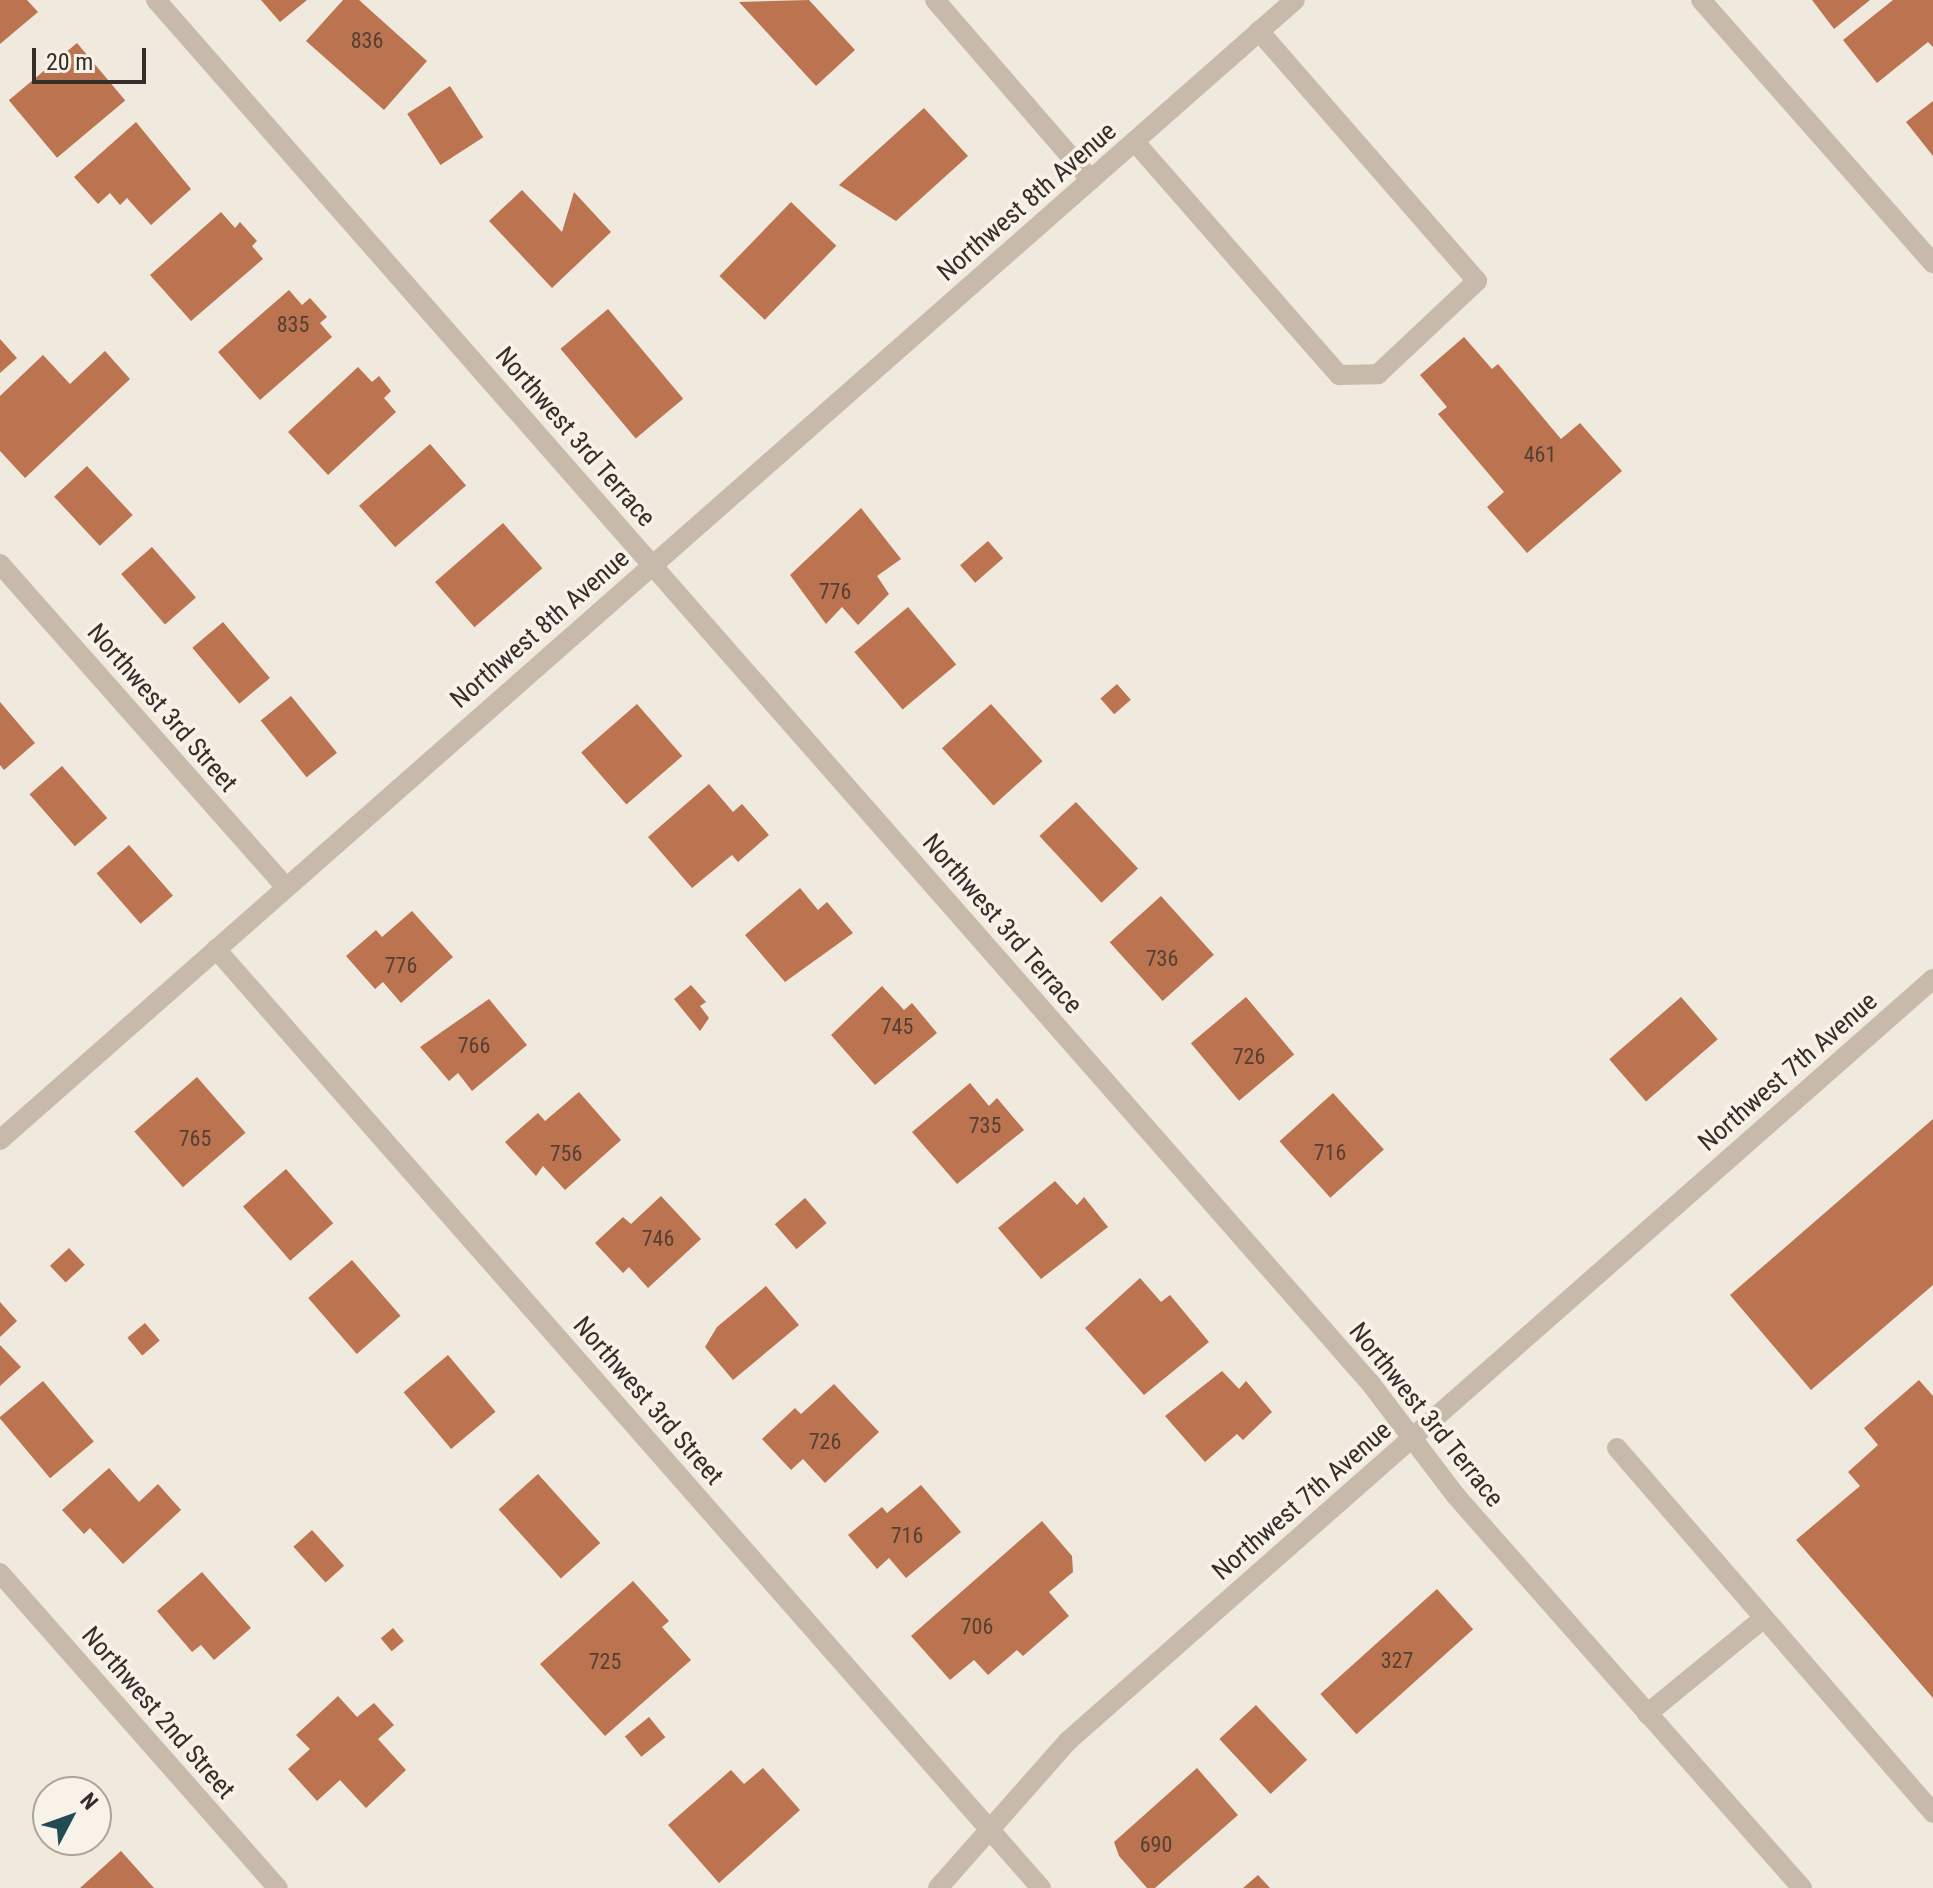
<!DOCTYPE html>
<html>
<head>
<meta charset="utf-8">
<style>
  body { margin:0 }
  #map { position:relative; width:1933px; height:1888px; overflow:hidden; background:#f0e9dd; font-family:"Roboto Condensed",sans-serif }
  div>[style] { position:absolute }
  .building>* { inset:0; background:#bb7350; transform-origin:0 0 }
  .lane>* { height:20px; margin:-10px; padding:0 10px; transform-origin:10px; border-radius:10px; background:#c7baaa }
  .street>* { height:20px; margin:-10px; padding:0 10px; transform-origin:10px; border-radius:10px; background:#c7baaa }
  span { translate:-50% -50%; white-space:nowrap; text-align:center; line-height:1.15; -webkit-text-stroke:7px #f8f2e9; paint-order:stroke }
  .number-label { font-size:22px; color:#563f33 }
  .number-label span { -webkit-text-stroke-width:0 }
  .street-label { font-size:26px; color:#352e29 }
  .north { position:absolute; left:32px; top:1776px; width:80px; height:80px; box-sizing:border-box; background:#f8f2e9; border:2px solid #aaa49c; border-radius:50%; rotate:49deg; font-size:22px; font-weight:700; line-height:32px; text-align:center; color:#352e29 }
  .north::after { content:''; display:block; margin:auto; width:28px; height:36px; background:#224c53; clip-path:polygon(50% 0,100% 100%,50% 72%,0 100%) }
  .scale { position:absolute; left:32px; top:48px; width:114px; height:36px; box-sizing:border-box; border:4px solid #352e29; border-top:0; padding-left:10px; font-size:24px; line-height:28px; white-space:nowrap; color:#352e29; -webkit-text-stroke:6px #f8f2e9; paint-order:stroke }
</style>
</head>
<body>
<div id="map">
  <div class="building">
    <div style="clip-path:polygon(0 0,27px 0,38px 12px,0 44px)"></div>
    <div style="clip-path:polygon(261px 0,307px 0,280px 22px)"></div>
    <div style="clip-path:polygon(343px 0,359px 0,427px 61px,384px 110px,306px 41px)"></div>
    <div style="clip-path:polygon(809px 0,855px 50px,816px 86px,739px 2px)"></div>
    <div style="clip-path:polygon(1812px 0,1870px 0,1834px 29px)"></div>
    <div style="clip-path:polygon(1893px 0,1933px 0,1933px 47px,1928px 42px,1877px 83px,1843px 40px)"></div>
    <div style="left:77px;top:43px;width:75px;height:89px;rotate:50deg"></div>
    <div style="left:450px;top:86px;width:61px;height:51px;rotate:57deg"></div>
    <div style="clip-path:polygon(1933px 101px,1933px 156px,1906px 122px)"></div>
    <div style="clip-path:polygon(924px 108px,968px 156px,896px 221px,839px 185px)"></div>
    <div style="clip-path:polygon(136px 122px,191px 189px,151px 225px,127px 198px,120px 205px,110px 193px,98px 204px,74px 177px)"></div>
    <div style="clip-path:polygon(522px 190px,562px 232px,574px 192px,611px 232px,552px 288px,489px 221px)"></div>
    <div style="left:791px;top:202px;width:63px;height:103px;rotate:44deg"></div>
    <div style="clip-path:polygon(221px 212px,235px 228px,240px 222px,257px 241px,252px 246px,263px 259px,191px 321px,150px 275px)"></div>
    <div style="clip-path:polygon(289px 290px,302px 305px,310px 298px,327px 317px,320px 323px,332px 337px,260px 400px,218px 352px)"></div>
    <div style="left:608px;top:309px;width:117px;height:62px;rotate:50deg"></div>
    <div style="clip-path:polygon(1464px 337px,1492px 369px,1498px 364px,1561px 439px,1580px 423px,1622px 471px,1527px 553px,1487px 507px,1504px 492px,1438px 414px,1447px 407px,1420px 375px)"></div>
    <div style="clip-path:polygon(0 339px,17px 358px,0 373px)"></div>
    <div style="clip-path:polygon(105px 351px,130px 379px,25px 478px,0 451px,0 396px,43px 355px,70px 384px)"></div>
    <div style="clip-path:polygon(358px 367px,372px 382px,379px 376px,391px 391px,384px 398px,396px 412px,328px 475px,288px 432px)"></div>
    <div style="left:430px;top:444px;width:55px;height:94px;rotate:49deg"></div>
    <div style="left:87px;top:466px;width:67px;height:45px;rotate:47deg"></div>
    <div style="clip-path:polygon(861px 508px,901px 559px,877px 576px,889px 594px,858px 625px,842px 607px,826px 624px,790px 575px)"></div>
    <div style="left:503px;top:523px;width:60px;height:90px;rotate:49deg"></div>
    <div style="left:988px;top:541px;width:23px;height:37px;rotate:49deg"></div>
    <div style="left:152px;top:547px;width:67px;height:41px;rotate:49deg"></div>
    <div style="left:908px;top:607px;width:75px;height:70px;rotate:50deg"></div>
    <div style="left:223px;top:622px;width:73px;height:40px;rotate:50deg"></div>
    <div style="left:1117px;top:684px;width:21px;height:22px;rotate:49deg"></div>
    <div style="left:291px;top:696px;width:73px;height:39px;rotate:51deg"></div>
    <div style="clip-path:polygon(0 702px,35px 743px,4px 770px,0 765px)"></div>
    <div style="left:637px;top:704px;width:69px;height:74px;rotate:49deg"></div>
    <div style="left:991px;top:704px;width:77px;height:66px;rotate:48deg"></div>
    <div style="left:62px;top:766px;width:69px;height:43px;rotate:49deg"></div>
    <div style="clip-path:polygon(709px 784px,733px 812px,742px 804px,769px 835px,738px 862px,732px 855px,692px 888px,648px 837px)"></div>
    <div style="left:1076px;top:802px;width:91px;height:50px;rotate:47deg"></div>
    <div style="left:129px;top:845px;width:67px;height:43px;rotate:49deg"></div>
    <div style="clip-path:polygon(800px 888px,818px 910px,827px 902px,853px 933px,785px 982px,745px 935px)"></div>
    <div style="left:1161px;top:896px;width:79px;height:69px;rotate:48deg"></div>
    <div style="clip-path:polygon(412px 911px,453px 957px,401px 1003px,383px 982px,375px 989px,346px 956px,376px 930px,382px 937px)"></div>
    <div style="clip-path:polygon(691px 985px,706px 1002px,700px 1006px,709px 1018px,700px 1031px,674px 999px)"></div>
    <div style="clip-path:polygon(882px 986px,904px 1010px,912px 1003px,937px 1033px,875px 1085px,831px 1035px)"></div>
    <div style="left:1246px;top:997px;width:75px;height:72px;rotate:50deg"></div>
    <div style="left:1681px;top:997px;width:56px;height:95px;rotate:49deg"></div>
    <div style="clip-path:polygon(489px 999px,527px 1045px,472px 1091px,458px 1073px,449px 1081px,420px 1047px)"></div>
    <div style="left:197px;top:1077px;width:74px;height:83px;rotate:49deg"></div>
    <div style="clip-path:polygon(970px 1083px,989px 1106px,997px 1098px,1024px 1130px,957px 1184px,912px 1132px)"></div>
    <div style="clip-path:polygon(579px 1092px,621px 1140px,565px 1190px,543px 1166px,536px 1176px,505px 1142px,538px 1113px,545px 1121px)"></div>
    <div style="left:1333px;top:1093px;width:76px;height:72px;rotate:48deg"></div>
    <div style="clip-path:polygon(1933px 1119px,1933px 1285px,1811px 1390px,1730px 1295px)"></div>
    <div style="left:286px;top:1169px;width:72px;height:57px;rotate:49deg"></div>
    <div style="clip-path:polygon(1055px 1181px,1077px 1205px,1084px 1197px,1108px 1227px,1041px 1279px,998px 1228px)"></div>
    <div style="clip-path:polygon(661px 1196px,701px 1239px,648px 1288px,629px 1267px,623px 1273px,595px 1243px,623px 1217px,631px 1224px)"></div>
    <div style="left:805px;top:1198px;width:33px;height:40px;rotate:49deg"></div>
    <div style="left:69px;top:1248px;width:23px;height:26px;rotate:47deg"></div>
    <div style="left:352px;top:1260px;width:74px;height:58px;rotate:49deg"></div>
    <div style="clip-path:polygon(1140px 1278px,1161px 1302px,1170px 1295px,1209px 1342px,1144px 1395px,1085px 1328px)"></div>
    <div style="clip-path:polygon(766px 1286px,799px 1325px,733px 1380px,705px 1347px,717px 1327px)"></div>
    <div style="clip-path:polygon(0 1302px,17px 1321px,0 1337px)"></div>
    <div style="left:145px;top:1323px;width:23px;height:23px;rotate:50deg"></div>
    <div style="clip-path:polygon(0 1345px,21px 1367px,0 1386px)"></div>
    <div style="left:448px;top:1355px;width:74px;height:58px;rotate:50deg"></div>
    <div style="clip-path:polygon(1222px 1371px,1239px 1389px,1246px 1381px,1272px 1412px,1243px 1440px,1237px 1434px,1205px 1462px,1165px 1416px)"></div>
    <div style="clip-path:polygon(1919px 1380px,1933px 1396px,1933px 1698px,1796px 1540px,1860px 1486px,1848px 1472px,1878px 1445px,1864px 1428px)"></div>
    <div style="left:43px;top:1381px;width:79px;height:57px;rotate:50deg"></div>
    <div style="clip-path:polygon(834px 1384px,879px 1432px,825px 1483px,803px 1459px,791px 1470px,762px 1439px,795px 1408px,801px 1414px)"></div>
    <div style="clip-path:polygon(109px 1468px,139px 1502px,158px 1484px,181px 1510px,123px 1564px,90px 1528px,84px 1534px,62px 1510px)"></div>
    <div style="left:538px;top:1474px;width:93px;height:53px;rotate:48deg"></div>
    <div style="clip-path:polygon(921px 1485px,961px 1532px,906px 1578px,889px 1558px,877px 1569px,848px 1535px,882px 1507px,887px 1513px)"></div>
    <div style="clip-path:polygon(1042px 1521px,1072px 1556px,1073px 1572px,1049px 1592px,1069px 1616px,1023px 1656px,1017px 1650px,988px 1675px,974px 1660px,950px 1680px,911px 1636px)"></div>
    <div style="left:312px;top:1530px;width:48px;height:25px;rotate:48deg"></div>
    <div style="clip-path:polygon(202px 1572px,251px 1628px,214px 1660px,201px 1645px,192px 1652px,157px 1611px)"></div>
    <div style="clip-path:polygon(633px 1581px,669px 1621px,662px 1627px,691px 1660px,605px 1736px,540px 1664px)"></div>
    <div style="left:1437px;top:1589px;width:54px;height:157px;rotate:48deg"></div>
    <div style="left:393px;top:1628px;width:17px;height:16px;rotate:50deg"></div>
    <div style="clip-path:polygon(338px 1696px,357px 1717px,374px 1703px,394px 1725px,378px 1739px,406px 1770px,366px 1808px,340px 1780px,317px 1801px,288px 1769px,310px 1749px,296px 1735px)"></div>
    <div style="left:1256px;top:1705px;width:75px;height:50px;rotate:47deg"></div>
    <div style="left:649px;top:1717px;width:26px;height:31px;rotate:51deg"></div>
    <div style="clip-path:polygon(763px 1768px,800px 1810px,719px 1883px,668px 1825px,731px 1770px,744px 1784px)"></div>
    <div style="clip-path:polygon(1197px 1768px,1238px 1815px,1155px 1888px,1147px 1888px,1119px 1856px,1114px 1842px)"></div>
    <div style="clip-path:polygon(121px 1851px,154px 1888px,80px 1888px)"></div>
    <div style="clip-path:polygon(1258px 1875px,1270px 1888px,1243px 1888px)"></div>
  </div>
  <div class="lane">
    <div style="left:1135px;top:142px;width:310px;rotate:48.8deg"></div>
    <div style="left:1339px;top:375px;width:39px;rotate:-1deg"></div>
    <div style="left:1378px;top:374px;width:136px;rotate:-43.2deg"></div>
    <div style="left:1477px;top:281px;width:332px;rotate:-131.1deg"></div>
    <div style="left:1617px;top:1448px;width:483px;rotate:49.1deg"></div>
    <div style="left:1647px;top:1714px;width:151px;rotate:-39.4deg"></div>
  </div>
  <div class="street">
    <div style="left:156px;top:0;width:1842px;rotate:48.72deg"></div>
    <div style="left:1371px;top:1384px;width:141px;rotate:52.8deg"></div>
    <div style="left:1456px;top:1496px;width:523px;rotate:48.57deg"></div>
    <div style="left:935px;top:0;width:238px;rotate:49.1deg"></div>
    <div style="left:1701px;top:0;width:351px;rotate:48.6deg"></div>
    <div style="left:0;top:564px;width:430px;rotate:48.5deg"></div>
    <div style="left:216px;top:949px;width:1250px;rotate:48.7deg"></div>
    <div style="left:0;top:1140px;width:1725px;rotate:-41.36deg"></div>
    <div style="left:0;top:1573px;width:420px;rotate:48.6deg"></div>
    <div style="left:938px;top:1888px;width:196px;rotate:-48.5deg"></div>
    <div style="left:1068px;top:1741px;width:1153px;rotate:-41.38deg"></div>
  </div>
  <div class="number-label">
    <span style="left:367px;top:41px">836</span>
    <span style="left:293px;top:325px">835</span>
    <span style="left:1540px;top:455px">461</span>
    <span style="left:835px;top:592px">776</span>
    <span style="left:1162px;top:959px">736</span>
    <span style="left:401px;top:966px">776</span>
    <span style="left:897px;top:1027px">745</span>
    <span style="left:474px;top:1046px">766</span>
    <span style="left:1249px;top:1057px">726</span>
    <span style="left:985px;top:1126px">735</span>
    <span style="left:195px;top:1139px">765</span>
    <span style="left:1330px;top:1153px">716</span>
    <span style="left:566px;top:1154px">756</span>
    <span style="left:658px;top:1239px">746</span>
    <span style="left:825px;top:1442px">726</span>
    <span style="left:907px;top:1536px">716</span>
    <span style="left:977px;top:1627px">706</span>
    <span style="left:1397px;top:1661px">327</span>
    <span style="left:605px;top:1662px">725</span>
    <span style="left:1156px;top:1845px">690</span>
  </div>
  <div class="street-label">
    <span style="left:1027px;top:202px;rotate:-41deg">Northwest 8th Avenue</span>
    <span style="left:575px;top:437px;rotate:49deg">Northwest 3rd Terrace</span>
    <span style="left:540px;top:629px;rotate:-41deg">Northwest 8th Avenue</span>
    <span style="left:162px;top:708px;rotate:49deg">Northwest 3rd Street</span>
    <span style="left:1002px;top:924px;rotate:49deg">Northwest 3rd Terrace</span>
    <span style="left:1788px;top:1072px;rotate:-41deg">Northwest 7th Avenue</span>
    <span style="left:648px;top:1401px;rotate:49deg">Northwest 3rd Street</span>
    <span style="left:1426px;top:1415px;rotate:51deg">Northwest 3rd Terrace</span>
    <span style="left:1302px;top:1501px;rotate:-41deg">Northwest 7th Avenue</span>
    <span style="left:158px;top:1713px;rotate:49deg">Northwest 2nd Street</span>
  </div>
  <div class="north">N</div>
  <div class="scale">20 m</div>
</div>
</body>
</html>
